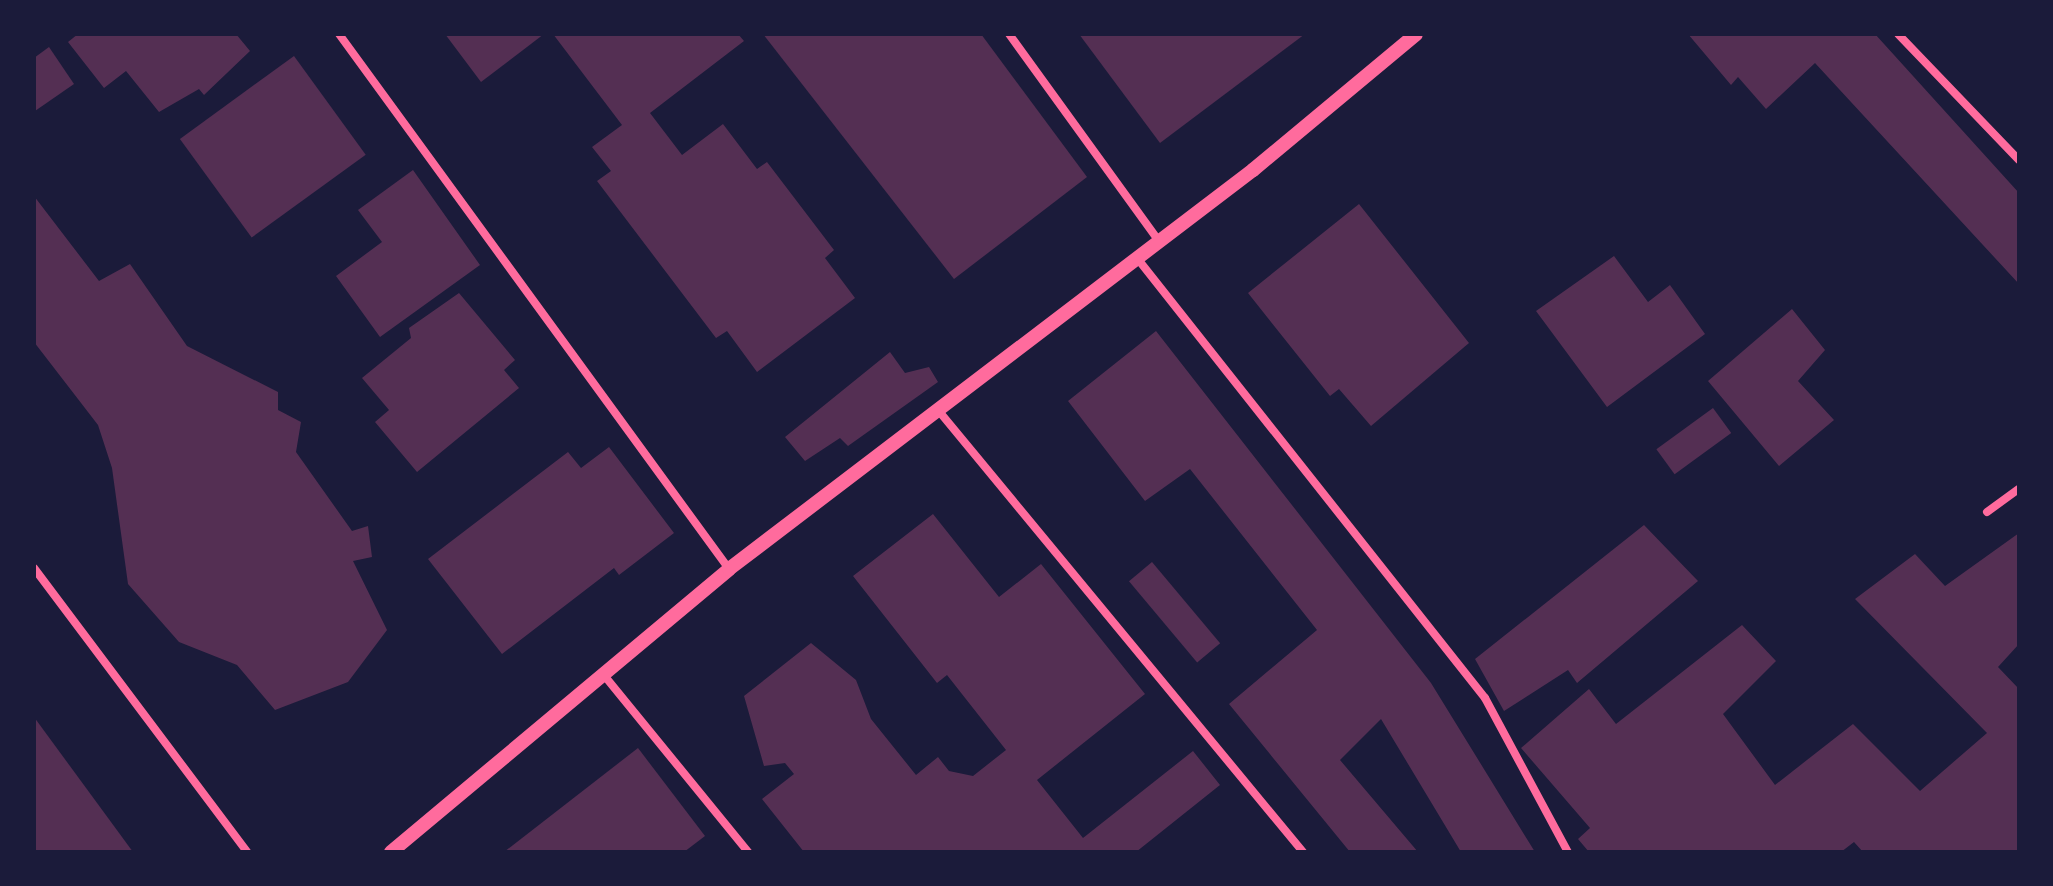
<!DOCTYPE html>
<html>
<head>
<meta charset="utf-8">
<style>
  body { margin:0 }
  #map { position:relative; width:2053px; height:886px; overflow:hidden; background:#1b1b3a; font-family:"DM Sans",sans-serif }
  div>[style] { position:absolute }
  .building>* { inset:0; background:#542f53; transform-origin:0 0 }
  .minor>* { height:8px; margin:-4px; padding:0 4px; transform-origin:4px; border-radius:4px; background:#ff6b9d }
  .tertiary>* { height:14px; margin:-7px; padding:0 7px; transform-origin:7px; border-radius:7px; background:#ff6b9d }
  span { translate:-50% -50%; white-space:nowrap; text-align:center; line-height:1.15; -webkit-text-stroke:8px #1b1b3a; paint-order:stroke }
  .frame { position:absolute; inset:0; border:36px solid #1b1b3a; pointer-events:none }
</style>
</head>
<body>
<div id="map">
  <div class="building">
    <div style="clip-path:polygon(78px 34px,236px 34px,250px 51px,204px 95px,199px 89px,159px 112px,126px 71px,104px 88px,68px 42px)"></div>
    <div style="clip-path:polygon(445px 34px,544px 34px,481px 82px)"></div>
    <div style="clip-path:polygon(553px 34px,738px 34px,744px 41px,650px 113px,682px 155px,723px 124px,757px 169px,767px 162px,834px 250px,825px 258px,855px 298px,757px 372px,727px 331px,716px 338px,597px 181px,611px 171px,592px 147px,622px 125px)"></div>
    <div style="clip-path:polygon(763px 34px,981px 34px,1087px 177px,954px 279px)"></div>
    <div style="clip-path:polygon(1079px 34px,1305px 34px,1160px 143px)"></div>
    <div style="clip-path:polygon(1688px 34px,1875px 34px,2019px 193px,2019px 284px,1815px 63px,1766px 109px,1738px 77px,1731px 85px)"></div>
    <div style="clip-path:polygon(49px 47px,74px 84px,35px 111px,34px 58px)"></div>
    <div style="left:294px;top:56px;width:122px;height:141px;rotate:54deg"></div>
    <div style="clip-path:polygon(413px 170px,480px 265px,380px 337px,336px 276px,382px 242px,358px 210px)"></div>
    <div style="clip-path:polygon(34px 196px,99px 281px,130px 264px,187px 346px,278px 392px,278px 410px,301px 422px,296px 452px,352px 531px,368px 526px,372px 557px,353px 561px,387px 630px,348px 682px,275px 710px,237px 665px,179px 642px,128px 584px,112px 468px,98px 425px,34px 342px)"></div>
    <div style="clip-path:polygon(1359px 204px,1469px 343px,1371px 426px,1339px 389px,1330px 396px,1248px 293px)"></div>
    <div style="clip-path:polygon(1614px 256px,1648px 302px,1670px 285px,1705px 334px,1607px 407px,1536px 311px)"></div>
    <div style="clip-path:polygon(459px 293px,515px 360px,504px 370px,519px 388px,417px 472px,375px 422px,389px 410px,362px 378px,411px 338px,409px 328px)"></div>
    <div style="clip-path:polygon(1792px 309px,1825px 350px,1798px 381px,1834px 420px,1779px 466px,1708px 381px)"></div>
    <div style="clip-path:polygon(1156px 331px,1431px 683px,1535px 852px,1461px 852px,1381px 719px,1340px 760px,1418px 852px,1350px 852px,1229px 704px,1317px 630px,1190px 469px,1145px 501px,1068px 401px)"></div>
    <div style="clip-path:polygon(890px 352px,905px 373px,929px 367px,938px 382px,848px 446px,840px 438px,805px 461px,785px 437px)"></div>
    <div style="left:1713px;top:408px;width:31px;height:70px;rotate:54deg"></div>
    <div style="clip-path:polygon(609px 447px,674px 533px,619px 575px,614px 568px,502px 654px,428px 559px,568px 452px,581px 468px)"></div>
    <div style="clip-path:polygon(933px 514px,999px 597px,1041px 564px,1145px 694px,1037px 780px,1083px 838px,1193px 751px,1220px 785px,1136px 852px,804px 852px,762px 799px,794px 774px,785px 763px,764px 766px,744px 696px,811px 643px,856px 680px,871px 719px,916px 775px,938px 757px,949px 771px,973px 776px,1006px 750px,947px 675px,937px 683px,853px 576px)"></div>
    <div style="clip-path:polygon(1644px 525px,1698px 581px,1577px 683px,1568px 670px,1504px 711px,1475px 659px)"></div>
    <div style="clip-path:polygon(2019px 533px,2019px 644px,1998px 667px,2019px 689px,2019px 852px,1863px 852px,1854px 842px,1841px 852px,1589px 852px,1578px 839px,1590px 828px,1521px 748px,1589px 689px,1616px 724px,1742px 625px,1776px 661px,1723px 714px,1775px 785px,1853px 724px,1920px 791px,1987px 733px,1855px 599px,1915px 554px,1945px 586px)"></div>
    <div style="left:1152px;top:562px;width:106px;height:30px;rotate:50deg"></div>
    <div style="clip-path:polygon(34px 717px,133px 852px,34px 852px)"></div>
    <div style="clip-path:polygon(638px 748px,705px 836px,684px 852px,504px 852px)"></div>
  </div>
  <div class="minor">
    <div style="left:339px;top:34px;width:662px;rotate:53.91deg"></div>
    <div style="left:1009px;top:34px;width:256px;rotate:54.1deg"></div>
    <div style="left:1898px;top:34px;width:175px;rotate:46.2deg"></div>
    <div style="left:1137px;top:258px;width:561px;rotate:51.66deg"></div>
    <div style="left:1485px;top:698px;width:175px;rotate:61.7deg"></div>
    <div style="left:938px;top:410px;width:573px;rotate:50.45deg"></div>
    <div style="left:1987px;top:512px;width:39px;rotate:-36deg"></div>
    <div style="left:34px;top:568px;width:355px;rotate:53.1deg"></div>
    <div style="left:603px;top:674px;width:230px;rotate:50.8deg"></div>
  </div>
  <div class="tertiary">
    <div style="left:391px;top:852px;width:441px;rotate:-39.9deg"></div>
    <div style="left:729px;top:569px;width:659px;rotate:-37.29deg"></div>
    <div style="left:1253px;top:170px;width:212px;rotate:-39.8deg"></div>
  </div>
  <div class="frame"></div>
</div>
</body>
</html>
